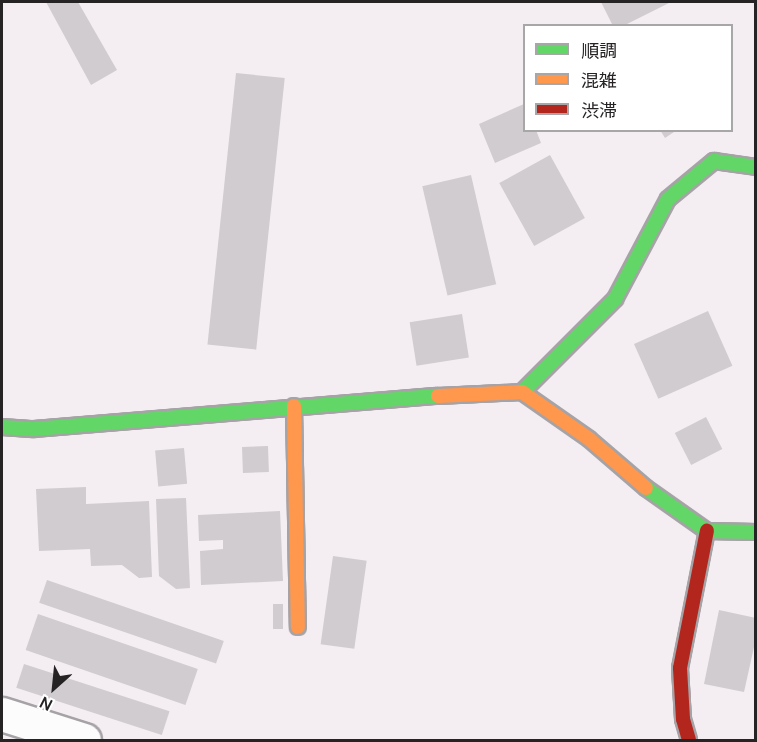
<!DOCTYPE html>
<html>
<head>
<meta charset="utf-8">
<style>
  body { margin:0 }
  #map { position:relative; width:757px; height:742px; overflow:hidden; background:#f4eef2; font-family:Manrope,"Noto Sans JP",sans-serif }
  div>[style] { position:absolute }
  .building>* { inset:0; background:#d0cccf; transform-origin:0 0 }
  .roads { filter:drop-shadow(2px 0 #a6a3a6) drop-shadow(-2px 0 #a6a3a6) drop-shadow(0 2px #a6a3a6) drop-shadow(0 -2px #a6a3a6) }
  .street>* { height:33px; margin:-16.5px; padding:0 16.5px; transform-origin:16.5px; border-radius:16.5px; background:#fdfcfd }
  .fast>* { height:14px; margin:-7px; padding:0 7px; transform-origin:7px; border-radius:7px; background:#63d668 }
  .slow>* { height:14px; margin:-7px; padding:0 7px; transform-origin:7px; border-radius:7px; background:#ff974d }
  .jam>* { height:14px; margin:-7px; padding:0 7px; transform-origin:7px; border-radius:7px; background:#b3261e }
  span { translate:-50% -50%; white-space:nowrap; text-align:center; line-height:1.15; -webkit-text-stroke:6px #fff; paint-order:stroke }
  .frame { position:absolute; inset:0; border:3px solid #262325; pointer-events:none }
  .legend { position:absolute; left:523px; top:24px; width:210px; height:108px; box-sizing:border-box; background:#fff; border:2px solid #a8a7a8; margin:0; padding:8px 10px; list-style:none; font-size:18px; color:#262325 }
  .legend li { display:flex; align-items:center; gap:12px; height:30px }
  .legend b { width:30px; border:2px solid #a8a7a8 }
  .north { position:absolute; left:24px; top:658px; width:60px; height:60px; -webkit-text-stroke:4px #fff; paint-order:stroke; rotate:207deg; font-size:16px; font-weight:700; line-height:24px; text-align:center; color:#262325 }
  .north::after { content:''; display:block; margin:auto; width:21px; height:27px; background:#262325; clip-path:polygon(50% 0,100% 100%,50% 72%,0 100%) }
</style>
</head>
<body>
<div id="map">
  <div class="building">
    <div style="clip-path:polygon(46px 2px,78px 2px,117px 70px,91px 85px)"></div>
    <div style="clip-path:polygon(601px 2px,671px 2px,623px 26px,613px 26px)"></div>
    <div style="left:236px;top:73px;width:49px;height:273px;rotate:6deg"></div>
    <div style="clip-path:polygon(524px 104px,524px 130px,536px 130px,541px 143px,495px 163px,479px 124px)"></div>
    <div style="clip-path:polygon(660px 130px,677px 130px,665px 138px)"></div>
    <div style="left:550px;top:155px;width:72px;height:58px;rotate:61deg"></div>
    <div style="left:471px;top:175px;width:112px;height:50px;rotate:77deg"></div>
    <div style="left:708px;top:311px;width:60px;height:81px;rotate:66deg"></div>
    <div style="left:462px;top:314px;width:44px;height:53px;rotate:81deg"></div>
    <div style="left:706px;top:417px;width:36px;height:35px;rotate:63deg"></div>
    <div style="left:268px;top:446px;width:26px;height:26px;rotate:88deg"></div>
    <div style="left:184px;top:448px;width:36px;height:29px;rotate:85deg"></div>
    <div style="clip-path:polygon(86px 487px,86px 504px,149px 501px,152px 577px,139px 578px,122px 565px,91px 566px,90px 549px,39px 551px,36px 489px)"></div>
    <div style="clip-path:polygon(186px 498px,190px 588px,176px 589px,159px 576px,156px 499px)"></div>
    <div style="clip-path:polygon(280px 511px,283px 581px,201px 585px,200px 551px,223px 549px,223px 540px,199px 541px,198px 515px)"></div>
    <div style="left:333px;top:556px;width:34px;height:89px;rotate:8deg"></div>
    <div style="left:47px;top:580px;width:187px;height:24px;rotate:19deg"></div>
    <div style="left:273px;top:604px;width:10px;height:25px"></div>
    <div style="clip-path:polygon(719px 610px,756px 618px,756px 638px,744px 692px,704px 684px)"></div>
    <div style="left:38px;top:614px;width:169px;height:38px;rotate:19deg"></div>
    <div style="left:24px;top:664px;width:153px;height:25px;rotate:18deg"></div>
  </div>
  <div class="roads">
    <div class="street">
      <div style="left:2px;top:714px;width:86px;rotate:17.6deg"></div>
    </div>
    <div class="fast">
      <div style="left:522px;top:392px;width:132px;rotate:-45deg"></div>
      <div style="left:615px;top:299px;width:113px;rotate:-62.1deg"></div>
      <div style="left:668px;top:199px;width:60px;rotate:-39.6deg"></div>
      <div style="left:714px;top:161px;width:42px;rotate:8.1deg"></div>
      <div style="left:2px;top:427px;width:32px;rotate:4deg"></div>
      <div style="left:34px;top:429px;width:405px;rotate:-4.7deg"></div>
      <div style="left:646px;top:488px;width:75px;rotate:35.2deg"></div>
      <div style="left:707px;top:531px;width:49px;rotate:1.2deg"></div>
    </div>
    <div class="slow">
      <div style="left:438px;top:396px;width:84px;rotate:-2.7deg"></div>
      <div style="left:522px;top:392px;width:82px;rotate:35deg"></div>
      <div style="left:589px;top:439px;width:75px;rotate:40.7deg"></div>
      <div style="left:294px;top:406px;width:221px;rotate:89deg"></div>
    </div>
    <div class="jam">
      <div style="left:689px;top:740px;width:22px;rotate:-106deg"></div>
      <div style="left:683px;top:719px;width:51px;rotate:-93.4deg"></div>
      <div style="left:680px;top:668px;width:140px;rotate:-78.9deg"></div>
    </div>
  </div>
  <div class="frame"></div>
  <ul class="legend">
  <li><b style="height:8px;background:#63d668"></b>順調</li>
  <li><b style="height:8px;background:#ff974d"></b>混雑</li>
  <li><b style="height:8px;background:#b3261e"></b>渋滞</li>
  </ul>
  <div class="north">N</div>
</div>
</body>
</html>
